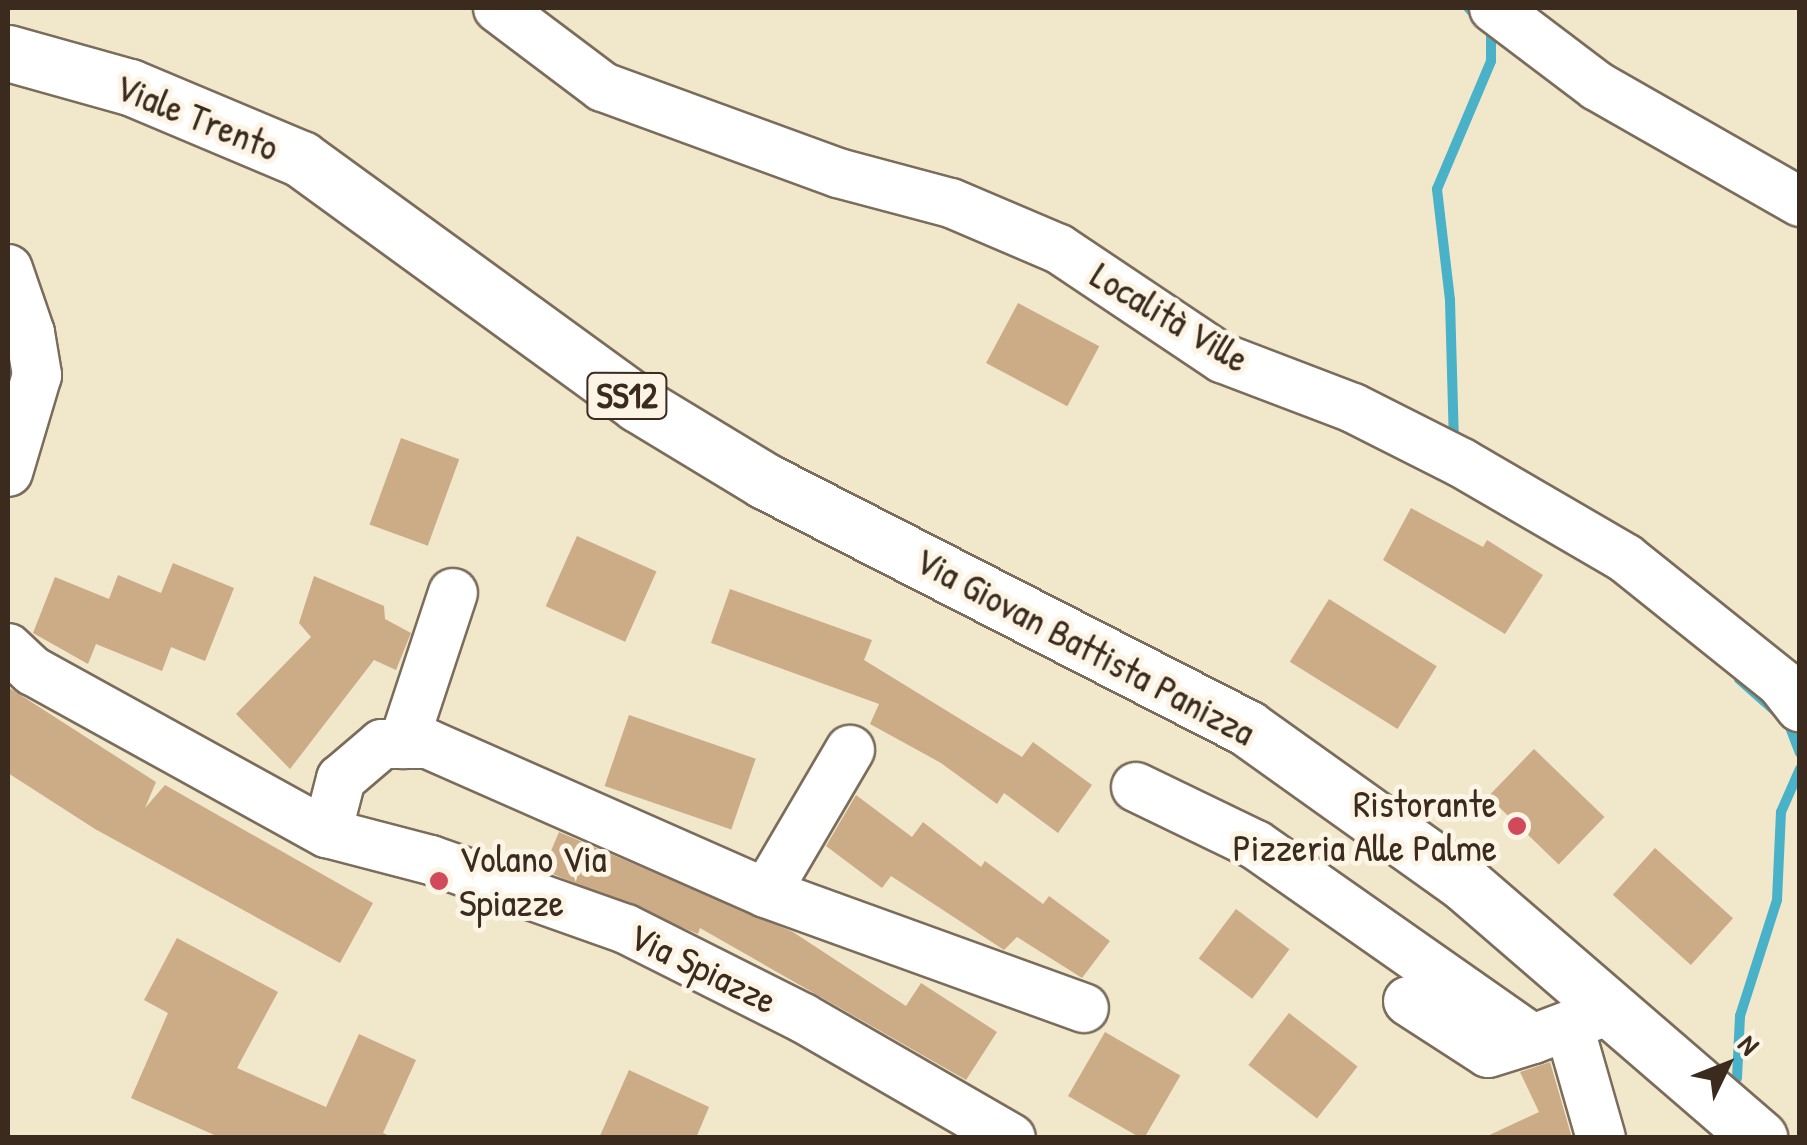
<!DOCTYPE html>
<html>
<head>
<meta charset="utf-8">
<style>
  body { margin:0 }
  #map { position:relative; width:1807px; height:1145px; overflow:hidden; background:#f1e7cb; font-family:"Patrick Hand",sans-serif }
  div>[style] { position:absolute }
  .stream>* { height:10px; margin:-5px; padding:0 5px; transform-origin:5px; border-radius:5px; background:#49b1c8 }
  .building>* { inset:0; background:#ccac87; transform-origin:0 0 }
  .roads { filter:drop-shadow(2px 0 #7b6c5b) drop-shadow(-2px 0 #7b6c5b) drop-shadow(0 2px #7b6c5b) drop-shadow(0 -2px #7b6c5b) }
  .minor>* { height:48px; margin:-24px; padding:0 24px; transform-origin:24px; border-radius:24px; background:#fff }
  .major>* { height:55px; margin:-27.5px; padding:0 27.5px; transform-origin:27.5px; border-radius:27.5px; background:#fff }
  .dots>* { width:28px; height:28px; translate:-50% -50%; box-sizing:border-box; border:5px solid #fcf5e5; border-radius:50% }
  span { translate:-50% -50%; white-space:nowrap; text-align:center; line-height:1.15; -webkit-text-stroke:10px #fcf5e5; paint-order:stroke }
  .shield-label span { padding:2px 8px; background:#fcf5e5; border:2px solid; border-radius:8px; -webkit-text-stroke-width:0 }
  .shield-label { font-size:35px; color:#3b2a1e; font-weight:700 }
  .street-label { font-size:38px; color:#3b2a1e }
  .poi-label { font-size:38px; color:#3b2a1e }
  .right { translate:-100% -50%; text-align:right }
  .left { translate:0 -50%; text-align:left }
  .frame { position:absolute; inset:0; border:10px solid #3b2a1e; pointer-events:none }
  .north { position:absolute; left:1677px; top:1015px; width:100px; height:100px; -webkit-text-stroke:8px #fcf5e5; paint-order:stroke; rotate:47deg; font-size:28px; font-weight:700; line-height:40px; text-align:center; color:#3b2a1e }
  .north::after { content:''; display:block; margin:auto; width:35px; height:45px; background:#3b2a1e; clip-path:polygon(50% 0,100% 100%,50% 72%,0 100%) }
</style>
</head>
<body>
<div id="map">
  <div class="stream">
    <div style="left:1454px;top:444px;width:144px;rotate:-91.6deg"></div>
    <div style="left:1450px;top:300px;width:112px;rotate:-96.7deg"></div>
    <div style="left:1437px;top:189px;width:139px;rotate:-67.1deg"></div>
    <div style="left:1491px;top:61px;width:29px;rotate:-90deg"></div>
    <div style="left:1491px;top:32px;width:33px;rotate:-133deg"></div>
    <div style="left:1739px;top:679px;width:48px;rotate:41.6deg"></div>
    <div style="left:1788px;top:722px;width:33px;rotate:69deg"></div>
    <div style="left:1737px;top:1078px;width:62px;rotate:-87.2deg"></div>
    <div style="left:1740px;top:1016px;width:122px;rotate:-72.3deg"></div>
    <div style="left:1777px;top:900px;width:88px;rotate:-87.4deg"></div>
    <div style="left:1781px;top:812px;width:47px;rotate:-66.2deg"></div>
  </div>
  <div class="building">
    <div style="left:1018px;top:303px;width:92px;height:68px;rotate:28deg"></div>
    <div style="left:401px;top:438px;width:62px;height:92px;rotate:20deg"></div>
    <div style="clip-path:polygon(1411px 508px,1483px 547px,1487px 540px,1543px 575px,1505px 634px,1383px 560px)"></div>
    <div style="left:577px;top:536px;width:87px;height:77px;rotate:24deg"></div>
    <div style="clip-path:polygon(173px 563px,234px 588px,205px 661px,171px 647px,162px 671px,96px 644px,88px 664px,33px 633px,55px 577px,109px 599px,118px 575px,161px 593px)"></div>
    <div style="clip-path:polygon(314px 576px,384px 606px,385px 619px,411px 633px,396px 670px,374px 660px,290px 769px,236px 714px,311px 637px,299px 623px)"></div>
    <div style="clip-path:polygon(730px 589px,872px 640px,864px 660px,1022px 757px,1033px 742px,1092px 785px,1058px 833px,1004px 793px,997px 804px,941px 763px,870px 724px,879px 704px,711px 643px)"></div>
    <div style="left:1329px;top:599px;width:127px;height:74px;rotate:32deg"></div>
    <div style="clip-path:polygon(8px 687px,156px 782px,145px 808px,165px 785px,373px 903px,340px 963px,95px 829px,8px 773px)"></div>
    <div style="left:629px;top:715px;width:134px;height:75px;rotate:19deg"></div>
    <div style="left:1534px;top:749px;width:98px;height:66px;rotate:44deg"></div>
    <div style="clip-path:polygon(856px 795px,912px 837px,923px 822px,981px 867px,985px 861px,1043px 904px,1049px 896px,1110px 941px,1082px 978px,1017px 937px,1004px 950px,891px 876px,882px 888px,826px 846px)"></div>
    <div style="clip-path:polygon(559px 832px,793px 932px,906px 1006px,921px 983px,997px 1032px,966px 1080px,700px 928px,698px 934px,543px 870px)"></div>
    <div style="left:1655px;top:848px;width:105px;height:63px;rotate:42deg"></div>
    <div style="left:1236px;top:909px;width:67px;height:62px;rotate:37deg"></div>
    <div style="clip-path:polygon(177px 938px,278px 992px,237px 1068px,326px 1107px,359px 1034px,416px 1060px,383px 1133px,394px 1138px,221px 1138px,131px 1098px,168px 1013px,144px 1000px)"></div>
    <div style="left:1289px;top:1013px;width:87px;height:66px;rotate:38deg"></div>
    <div style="left:1105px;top:1032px;width:87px;height:74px;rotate:30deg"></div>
    <div style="clip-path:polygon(1550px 1062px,1572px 1138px,1483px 1138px,1539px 1112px,1520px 1072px)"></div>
    <div style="clip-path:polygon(629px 1070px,709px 1107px,696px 1138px,599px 1138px)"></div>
  </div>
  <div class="roads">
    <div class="minor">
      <div style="left:498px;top:8px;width:131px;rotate:37deg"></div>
      <div style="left:603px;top:87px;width:250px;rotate:20.1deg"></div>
      <div style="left:838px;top:173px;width:117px;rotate:14.9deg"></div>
      <div style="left:951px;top:203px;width:117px;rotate:23.1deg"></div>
      <div style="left:1059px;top:249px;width:196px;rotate:33.8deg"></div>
      <div style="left:1222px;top:358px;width:140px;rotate:20.9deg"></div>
      <div style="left:1353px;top:408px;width:122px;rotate:26.8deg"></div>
      <div style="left:1462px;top:463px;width:189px;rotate:30.2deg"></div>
      <div style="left:1625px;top:558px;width:200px;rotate:38.7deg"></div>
      <div style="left:1781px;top:683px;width:31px;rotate:52deg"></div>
      <div style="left:1494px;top:8px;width:129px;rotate:37.1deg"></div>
      <div style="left:1597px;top:86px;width:234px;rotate:29.7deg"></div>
      <div style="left:8px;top:269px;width:68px;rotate:71deg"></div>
      <div style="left:30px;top:333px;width:43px;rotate:80.5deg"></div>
      <div style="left:37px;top:375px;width:101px;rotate:106.6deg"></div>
      <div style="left:8px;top:648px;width:34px;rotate:43deg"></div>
      <div style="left:33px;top:671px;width:336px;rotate:28.9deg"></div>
      <div style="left:327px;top:833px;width:107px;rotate:14.6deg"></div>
      <div style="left:431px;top:860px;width:207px;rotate:19.5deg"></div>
      <div style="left:626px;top:929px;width:198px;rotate:26.7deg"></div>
      <div style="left:803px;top:1018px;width:240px;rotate:30deg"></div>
      <div style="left:403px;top:744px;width:159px;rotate:-71.7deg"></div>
      <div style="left:1136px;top:787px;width:133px;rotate:25.8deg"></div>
      <div style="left:1256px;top:845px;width:338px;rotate:35deg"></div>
      <div style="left:1533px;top:1039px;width:85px;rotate:-20.8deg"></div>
      <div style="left:327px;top:833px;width:56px;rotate:-75.5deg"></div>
      <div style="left:341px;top:779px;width:54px;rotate:-40.5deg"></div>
      <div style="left:382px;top:744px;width:46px"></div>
      <div style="left:428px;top:744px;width:369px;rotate:23.8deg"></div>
      <div style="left:766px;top:893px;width:338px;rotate:19.9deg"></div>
      <div style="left:766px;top:893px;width:166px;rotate:-59.6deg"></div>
      <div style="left:1408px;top:1001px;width:95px;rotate:33deg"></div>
      <div style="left:1488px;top:1053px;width:47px;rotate:-17.3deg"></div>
      <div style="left:1570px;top:1030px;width:112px;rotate:74deg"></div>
    </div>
    <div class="major">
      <div style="left:8px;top:53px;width:127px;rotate:15.6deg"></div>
      <div style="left:130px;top:87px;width:186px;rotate:22.8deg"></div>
      <div style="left:301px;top:159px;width:417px;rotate:36deg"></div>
      <div style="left:638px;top:404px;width:149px;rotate:31.2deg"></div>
      <div style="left:765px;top:481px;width:542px;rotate:27.13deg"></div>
      <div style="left:1247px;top:728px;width:267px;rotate:35.5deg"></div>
      <div style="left:1464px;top:883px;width:390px;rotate:40.8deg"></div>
    </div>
  </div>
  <div class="dots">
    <div style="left:1517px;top:826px;background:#d1495b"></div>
    <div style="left:439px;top:881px;background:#d1495b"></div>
  </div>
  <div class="shield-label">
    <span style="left:627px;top:396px">SS12</span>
  </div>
  <div class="street-label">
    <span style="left:197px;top:117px;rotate:22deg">Viale Trento</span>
    <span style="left:1170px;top:317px;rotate:31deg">Località Ville</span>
    <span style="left:1085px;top:646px;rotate:28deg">Via Giovan Battista Panizza</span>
    <span style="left:703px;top:968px;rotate:26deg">Via Spiazze</span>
  </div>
  <div class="poi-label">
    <span class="right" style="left:1497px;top:826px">Ristorante<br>Pizzeria Alle Palme</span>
    <span class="left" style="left:459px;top:881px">Volano Via<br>Spiazze</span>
  </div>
  <div class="frame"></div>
  <div class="north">N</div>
</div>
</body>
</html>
